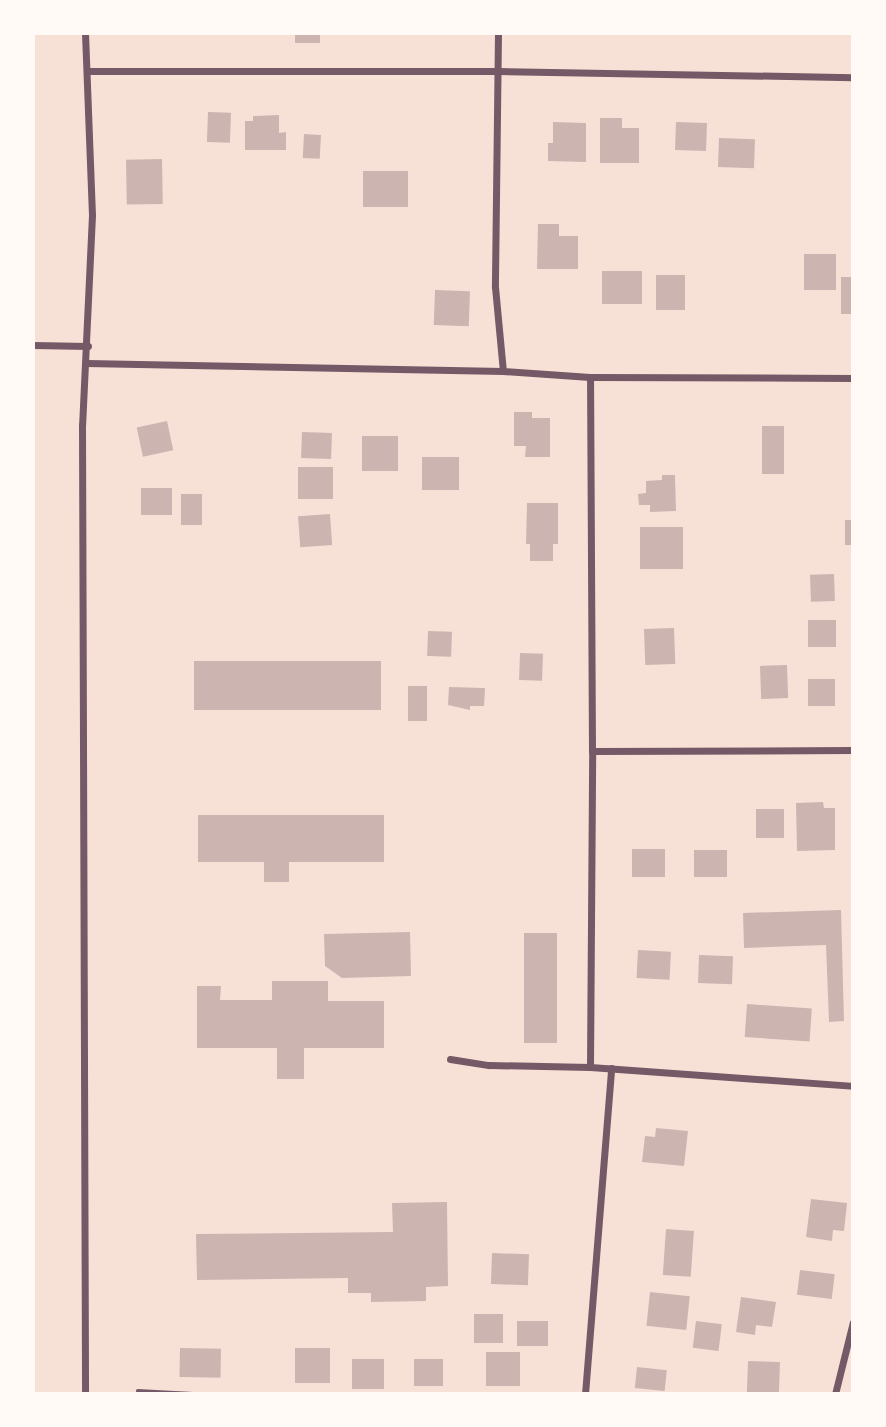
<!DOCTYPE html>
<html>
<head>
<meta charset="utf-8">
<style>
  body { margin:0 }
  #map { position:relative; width:886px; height:1427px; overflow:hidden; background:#f7e1d7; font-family:Overpass,sans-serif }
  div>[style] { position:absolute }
  .building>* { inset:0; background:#ccb4b1; transform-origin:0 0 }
  .service>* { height:3.5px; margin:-1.75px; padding:0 1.75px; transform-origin:1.75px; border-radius:1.75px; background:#755966 }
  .minor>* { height:7px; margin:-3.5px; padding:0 3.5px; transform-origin:3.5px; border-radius:3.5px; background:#755966 }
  span { translate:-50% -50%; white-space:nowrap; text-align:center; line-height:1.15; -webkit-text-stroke:7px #fffaf5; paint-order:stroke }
  .frame { position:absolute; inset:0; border:35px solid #fffaf5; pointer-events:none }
</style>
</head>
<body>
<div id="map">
  <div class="building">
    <div style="left:295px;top:33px;width:25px;height:10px"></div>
    <div style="left:208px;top:112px;width:23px;height:30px;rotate:2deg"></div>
    <div style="clip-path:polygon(279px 115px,279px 133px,286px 132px,286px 150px,245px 150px,245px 121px,253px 121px,253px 116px)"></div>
    <div style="clip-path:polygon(600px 118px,622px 118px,622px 128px,639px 128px,639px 163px,600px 163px)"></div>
    <div style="clip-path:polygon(553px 122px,586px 123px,586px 162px,548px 161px,548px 143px,553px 143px)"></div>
    <div style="left:676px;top:122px;width:31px;height:28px;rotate:2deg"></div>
    <div style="left:304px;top:134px;width:17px;height:24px;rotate:3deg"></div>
    <div style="left:719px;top:138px;width:36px;height:29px;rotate:2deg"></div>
    <div style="left:162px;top:159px;width:45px;height:36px;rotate:89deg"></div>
    <div style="left:363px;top:171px;width:45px;height:36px"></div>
    <div style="clip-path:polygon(538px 224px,559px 224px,559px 236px,578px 236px,578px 269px,537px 269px)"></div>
    <div style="left:804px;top:254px;width:32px;height:36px"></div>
    <div style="left:602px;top:271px;width:40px;height:33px"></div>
    <div style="left:685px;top:275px;width:35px;height:29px;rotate:90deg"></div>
    <div style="left:841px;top:277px;width:12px;height:37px"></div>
    <div style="left:435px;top:290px;width:35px;height:35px;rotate:2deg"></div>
    <div style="clip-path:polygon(514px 412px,532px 412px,532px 418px,550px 418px,550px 457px,525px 457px,526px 446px,514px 446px)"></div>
    <div style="left:167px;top:421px;width:30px;height:31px;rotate:78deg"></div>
    <div style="left:762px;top:426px;width:22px;height:48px"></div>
    <div style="left:302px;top:432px;width:30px;height:26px;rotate:2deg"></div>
    <div style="left:362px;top:436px;width:36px;height:35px"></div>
    <div style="left:422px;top:457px;width:37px;height:33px"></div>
    <div style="left:298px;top:467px;width:35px;height:32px"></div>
    <div style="clip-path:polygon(662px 475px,675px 475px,676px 511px,650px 512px,650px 505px,639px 505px,638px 494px,646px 493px,646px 481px,662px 480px)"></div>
    <div style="left:141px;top:488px;width:31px;height:27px"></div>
    <div style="left:181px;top:494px;width:21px;height:31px"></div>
    <div style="clip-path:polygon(527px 503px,558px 503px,558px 544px,553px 544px,553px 561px,530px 561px,530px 544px,526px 544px)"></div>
    <div style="left:330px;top:514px;width:31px;height:32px;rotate:86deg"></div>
    <div style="left:845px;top:520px;width:8px;height:25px"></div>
    <div style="left:640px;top:527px;width:43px;height:42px"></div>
    <div style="left:834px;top:574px;width:27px;height:24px;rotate:88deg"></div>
    <div style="left:808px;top:620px;width:28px;height:27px"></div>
    <div style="left:674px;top:628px;width:36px;height:30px;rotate:88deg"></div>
    <div style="left:428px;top:631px;width:24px;height:25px;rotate:2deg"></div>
    <div style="left:520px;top:653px;width:23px;height:27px;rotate:2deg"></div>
    <div style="left:194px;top:661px;width:187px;height:49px"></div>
    <div style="left:787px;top:665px;width:33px;height:27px;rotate:88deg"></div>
    <div style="left:835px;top:679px;width:27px;height:27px;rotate:90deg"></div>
    <div style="left:427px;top:686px;width:35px;height:19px;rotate:90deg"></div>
    <div style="clip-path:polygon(449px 687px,485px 688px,484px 706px,470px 706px,470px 710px,448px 705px)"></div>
    <div style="clip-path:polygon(823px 802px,824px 808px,835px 808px,835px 850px,797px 851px,796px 803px)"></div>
    <div style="left:784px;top:809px;width:29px;height:28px;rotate:90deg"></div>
    <div style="clip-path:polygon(198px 815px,384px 815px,384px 862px,289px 862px,289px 882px,264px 882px,264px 862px,198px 862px)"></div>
    <div style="left:632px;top:849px;width:33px;height:28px"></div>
    <div style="left:694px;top:850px;width:33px;height:27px"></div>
    <div style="clip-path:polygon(841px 910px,844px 1021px,829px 1022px,826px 945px,744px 948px,743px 913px)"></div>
    <div style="clip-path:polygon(410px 932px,411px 976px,342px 978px,325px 966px,324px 934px)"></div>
    <div style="left:524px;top:933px;width:33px;height:110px"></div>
    <div style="left:638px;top:950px;width:33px;height:28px;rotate:3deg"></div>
    <div style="left:699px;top:955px;width:34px;height:28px;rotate:2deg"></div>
    <div style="clip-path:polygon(272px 981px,328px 981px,328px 1001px,384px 1001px,384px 1048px,304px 1048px,304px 1079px,277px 1079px,277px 1048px,197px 1048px,197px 986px,221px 986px,220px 1000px,272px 1000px)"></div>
    <div style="left:747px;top:1004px;width:65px;height:33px;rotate:4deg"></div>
    <div style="clip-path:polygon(656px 1128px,688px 1131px,684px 1166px,642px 1162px,645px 1136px,655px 1137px)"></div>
    <div style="clip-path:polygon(811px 1199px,847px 1203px,844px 1231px,833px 1230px,832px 1241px,806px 1237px)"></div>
    <div style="clip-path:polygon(447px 1202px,448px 1286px,426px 1287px,426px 1301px,371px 1302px,371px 1293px,348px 1293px,348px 1278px,197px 1280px,196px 1234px,393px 1232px,392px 1203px)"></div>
    <div style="left:666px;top:1229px;width:28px;height:46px;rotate:4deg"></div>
    <div style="left:492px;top:1253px;width:37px;height:31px;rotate:2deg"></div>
    <div style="left:800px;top:1270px;width:35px;height:25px;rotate:7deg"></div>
    <div style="left:650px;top:1292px;width:40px;height:34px;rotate:6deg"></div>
    <div style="clip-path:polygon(741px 1297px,776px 1302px,772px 1327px,756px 1325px,755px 1335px,736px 1332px)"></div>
    <div style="left:474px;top:1314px;width:29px;height:29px"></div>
    <div style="left:517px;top:1321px;width:31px;height:25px"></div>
    <div style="left:696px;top:1321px;width:26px;height:27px;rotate:7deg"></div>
    <div style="left:180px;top:1348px;width:41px;height:29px;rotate:1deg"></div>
    <div style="left:295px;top:1348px;width:35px;height:35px"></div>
    <div style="left:486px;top:1352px;width:34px;height:34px"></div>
    <div style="left:352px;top:1359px;width:32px;height:30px"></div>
    <div style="left:414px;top:1359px;width:29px;height:27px"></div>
    <div style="left:748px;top:1361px;width:32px;height:32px;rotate:2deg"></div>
    <div style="left:637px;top:1367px;width:30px;height:21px;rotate:6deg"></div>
  </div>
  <div class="service">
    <div style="left:138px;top:1391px;width:55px;rotate:3.1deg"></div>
  </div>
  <div class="minor">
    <div style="left:85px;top:33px;width:182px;rotate:87.8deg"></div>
    <div style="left:92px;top:215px;width:210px;rotate:92.7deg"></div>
    <div style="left:82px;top:425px;width:969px;rotate:89.82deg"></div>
    <div style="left:498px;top:33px;width:254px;rotate:90.7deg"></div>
    <div style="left:495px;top:287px;width:84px;rotate:84.6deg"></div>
    <div style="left:89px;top:71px;width:409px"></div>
    <div style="left:498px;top:71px;width:355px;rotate:1deg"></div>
    <div style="left:33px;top:345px;width:55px;rotate:1deg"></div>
    <div style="left:86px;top:363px;width:417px;rotate:1.1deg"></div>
    <div style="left:503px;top:371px;width:87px;rotate:3.9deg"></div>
    <div style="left:590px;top:377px;width:263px;rotate:0.2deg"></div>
    <div style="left:592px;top:751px;width:261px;rotate:-0.2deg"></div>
    <div style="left:450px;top:1059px;width:39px;rotate:9deg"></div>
    <div style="left:489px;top:1065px;width:101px;rotate:1.1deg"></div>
    <div style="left:590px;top:1067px;width:264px;rotate:4.1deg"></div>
    <div style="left:590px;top:1067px;width:316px;rotate:-89.6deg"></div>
    <div style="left:592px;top:751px;width:374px;rotate:-90.3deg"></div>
    <div style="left:585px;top:1394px;width:327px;rotate:-85.4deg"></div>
    <div style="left:835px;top:1394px;width:74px;rotate:-76deg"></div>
  </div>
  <div class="frame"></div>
</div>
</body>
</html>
